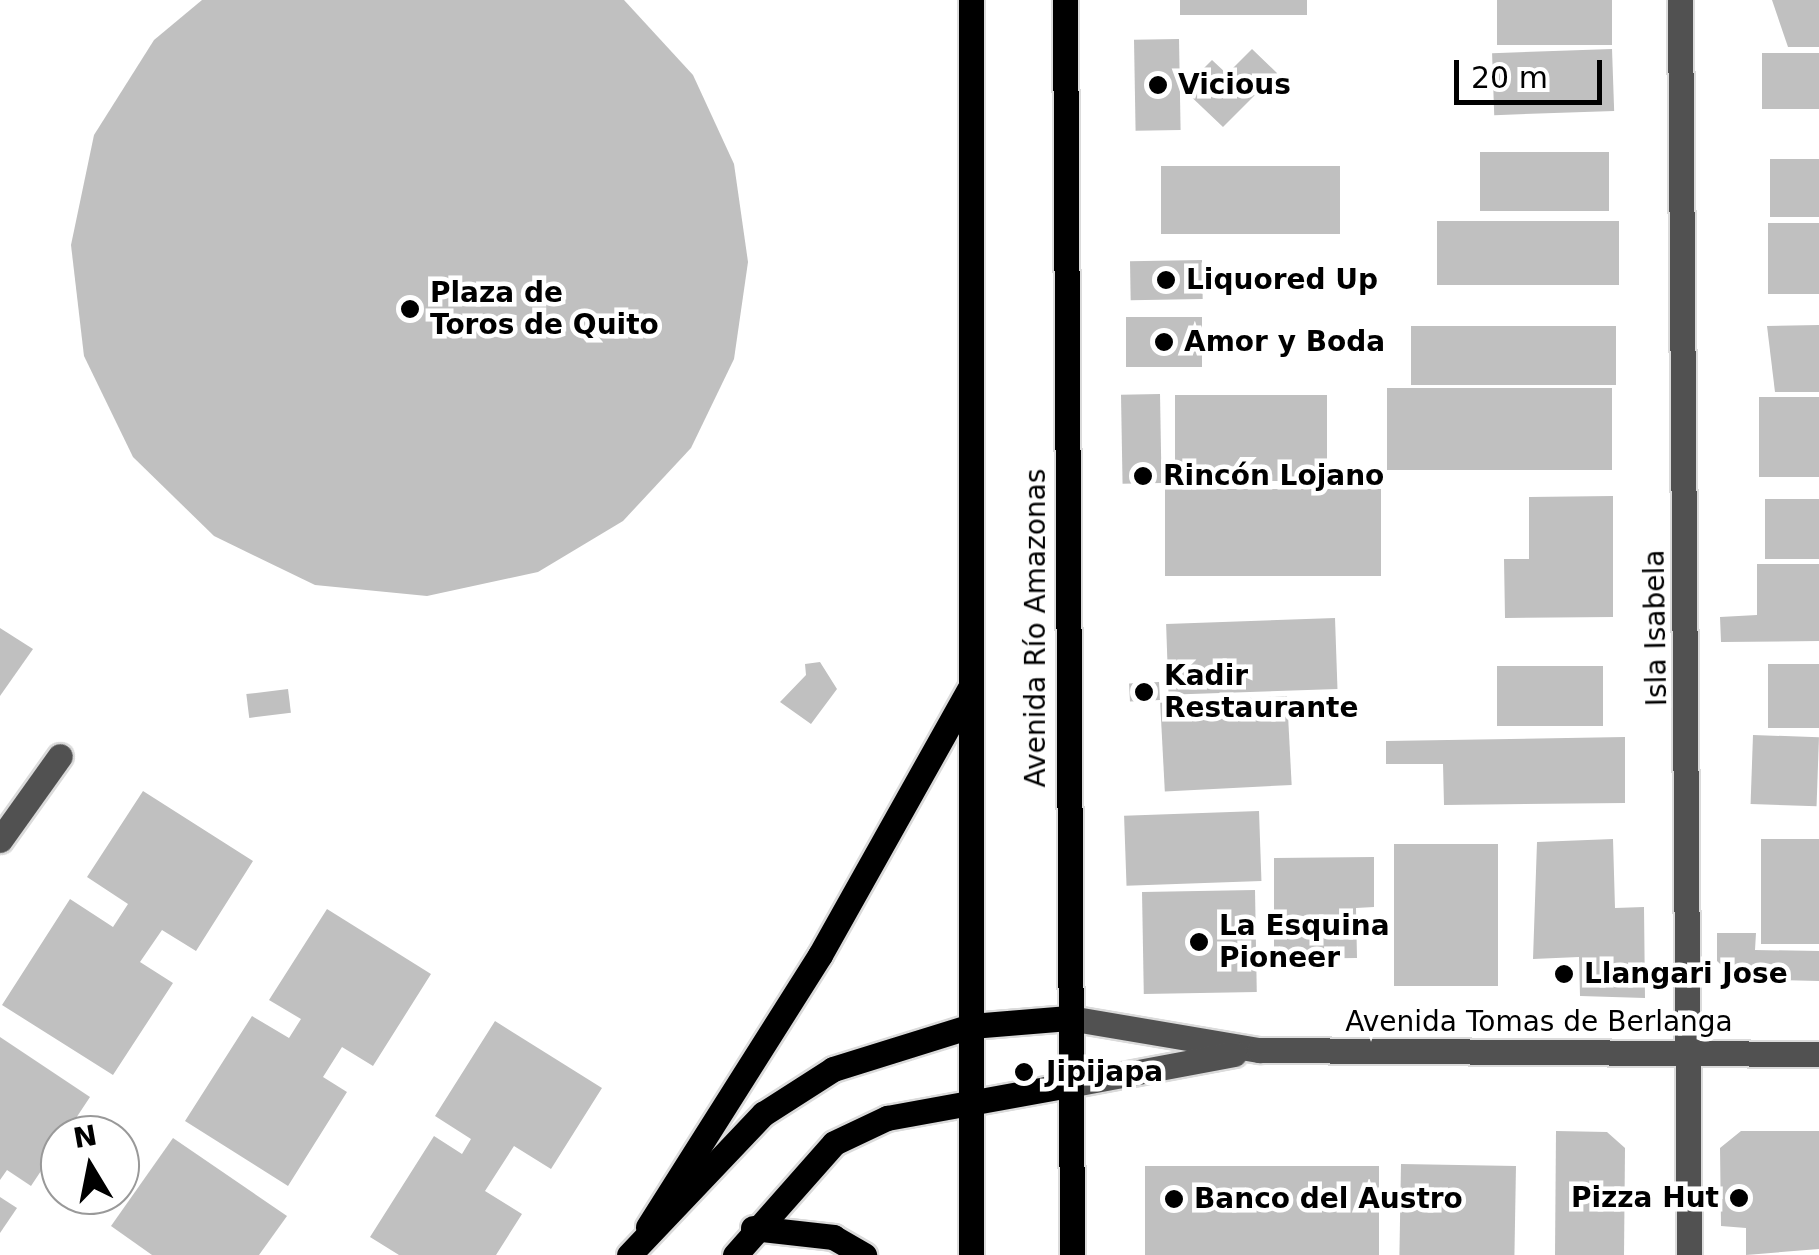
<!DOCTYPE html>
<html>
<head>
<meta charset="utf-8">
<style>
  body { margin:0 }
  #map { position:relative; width:1819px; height:1255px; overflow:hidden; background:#fff; font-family:"DejaVu Sans",sans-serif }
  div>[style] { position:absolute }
  .building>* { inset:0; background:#c0c0c0; transform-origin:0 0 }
  .roads { filter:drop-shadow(2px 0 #dbdbdb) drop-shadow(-2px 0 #dbdbdb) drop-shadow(0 2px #dbdbdb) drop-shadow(0 -2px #dbdbdb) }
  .minor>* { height:25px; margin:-12.5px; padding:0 12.5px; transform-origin:12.5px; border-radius:12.5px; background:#515151 }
  .major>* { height:25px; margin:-12.5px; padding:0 12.5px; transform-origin:12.5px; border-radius:12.5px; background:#000 }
  .dots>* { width:28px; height:28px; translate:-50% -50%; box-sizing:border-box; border:5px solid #fff; border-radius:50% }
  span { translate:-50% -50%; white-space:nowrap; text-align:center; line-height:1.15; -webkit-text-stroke:9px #fff; paint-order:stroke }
  .poi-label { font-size:28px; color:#000; font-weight:700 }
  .left { translate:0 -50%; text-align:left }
  .right { translate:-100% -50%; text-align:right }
  .street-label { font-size:28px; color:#000 }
  .north { position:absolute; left:40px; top:1115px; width:100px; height:100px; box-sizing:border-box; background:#fff; border:2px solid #999; border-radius:50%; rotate:350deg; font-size:28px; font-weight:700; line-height:40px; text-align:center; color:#000 }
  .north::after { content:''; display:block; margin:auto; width:35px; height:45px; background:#000; clip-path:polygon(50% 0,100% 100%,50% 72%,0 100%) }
  .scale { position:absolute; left:1454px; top:60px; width:148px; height:45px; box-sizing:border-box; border:5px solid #000; border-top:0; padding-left:12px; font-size:30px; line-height:35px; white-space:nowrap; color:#000; -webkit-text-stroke:8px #fff; paint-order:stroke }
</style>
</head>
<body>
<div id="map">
  <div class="building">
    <div style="clip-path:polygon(202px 0,624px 0,693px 75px,734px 164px,748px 262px,734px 359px,691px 448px,623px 521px,538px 572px,427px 596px,315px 585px,214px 536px,133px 457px,84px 356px,71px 245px,94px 135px,154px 40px)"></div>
    <div style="left:1180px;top:0;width:127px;height:15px"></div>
    <div style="left:1497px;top:0;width:115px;height:45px"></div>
    <div style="clip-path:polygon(1772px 0,1819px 0,1819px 47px,1788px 47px)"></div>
    <div style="left:1179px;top:39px;width:91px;height:45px;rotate:89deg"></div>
    <div style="clip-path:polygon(1252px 49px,1277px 73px,1223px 127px,1183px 89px,1212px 60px,1227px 74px)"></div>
    <div style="left:1612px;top:49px;width:62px;height:120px;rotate:88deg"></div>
    <div style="left:1819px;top:53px;width:56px;height:57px;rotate:90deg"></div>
    <div style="left:1609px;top:152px;width:59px;height:129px;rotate:90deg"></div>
    <div style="left:1819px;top:159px;width:58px;height:49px;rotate:90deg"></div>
    <div style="left:1161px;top:166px;width:179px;height:68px"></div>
    <div style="left:1437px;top:221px;width:182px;height:64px"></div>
    <div style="left:1768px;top:223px;width:51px;height:71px"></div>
    <div style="left:1202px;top:260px;width:39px;height:72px;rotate:89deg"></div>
    <div style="left:1126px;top:317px;width:76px;height:50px"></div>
    <div style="clip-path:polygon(1819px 325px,1819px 392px,1775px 392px,1767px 326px)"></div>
    <div style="left:1411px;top:326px;width:205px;height:59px"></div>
    <div style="left:1612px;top:388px;width:82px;height:225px;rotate:90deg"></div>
    <div style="left:1160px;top:394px;width:89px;height:39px;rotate:89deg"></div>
    <div style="left:1327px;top:395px;width:86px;height:152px;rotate:90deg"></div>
    <div style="left:1759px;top:397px;width:60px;height:80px"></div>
    <div style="left:1381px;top:489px;width:87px;height:216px;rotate:90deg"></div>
    <div style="clip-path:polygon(1613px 496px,1613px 617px,1505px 618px,1504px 559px,1529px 559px,1529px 497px)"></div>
    <div style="left:1819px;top:499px;width:60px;height:54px;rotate:90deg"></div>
    <div style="clip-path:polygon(1757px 564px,1819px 564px,1819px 641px,1721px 642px,1720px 617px,1757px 615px)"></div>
    <div style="left:1335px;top:618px;width:71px;height:169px;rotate:88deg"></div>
    <div style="clip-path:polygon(0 628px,33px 649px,0 696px)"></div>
    <div style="clip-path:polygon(820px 662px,837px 689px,811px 724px,780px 702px,806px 675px,805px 664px)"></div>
    <div style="left:1819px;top:664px;width:64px;height:51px;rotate:90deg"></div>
    <div style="left:1497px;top:666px;width:106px;height:60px"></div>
    <div style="left:1159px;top:682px;width:18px;height:30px;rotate:87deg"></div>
    <div style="left:288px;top:689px;width:24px;height:42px;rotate:83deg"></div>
    <div style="left:1287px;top:696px;width:89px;height:127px;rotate:87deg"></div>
    <div style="left:1753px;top:735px;width:66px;height:69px;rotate:2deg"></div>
    <div style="clip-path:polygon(1625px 737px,1625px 803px,1444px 805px,1443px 764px,1386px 764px,1386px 741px)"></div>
    <div style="clip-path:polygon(143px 791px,253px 861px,196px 951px,162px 930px,140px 962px,173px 983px,113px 1075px,2px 1005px,70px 899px,113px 927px,128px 904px,87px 877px)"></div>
    <div style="left:1259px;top:811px;width:70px;height:135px;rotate:88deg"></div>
    <div style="clip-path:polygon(1613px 839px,1615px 908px,1644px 907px,1645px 998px,1580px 996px,1579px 957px,1533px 959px,1537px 842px)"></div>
    <div style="left:1761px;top:839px;width:58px;height:105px"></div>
    <div style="left:1498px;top:844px;width:142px;height:104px;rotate:90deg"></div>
    <div style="clip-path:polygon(1374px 857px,1374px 907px,1356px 908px,1357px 958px,1274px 959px,1274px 858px)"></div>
    <div style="left:1255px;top:890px;width:102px;height:113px;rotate:89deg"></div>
    <div style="clip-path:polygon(327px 909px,431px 974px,373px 1066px,342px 1047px,323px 1077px,347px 1092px,288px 1186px,185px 1121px,252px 1016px,289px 1038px,301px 1019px,269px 1000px)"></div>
    <div style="clip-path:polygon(1717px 933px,1756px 933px,1755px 950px,1819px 951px,1819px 981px,1736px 979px,1717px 961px)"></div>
    <div style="clip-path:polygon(495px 1021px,602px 1088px,551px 1169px,514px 1146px,485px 1191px,522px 1214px,496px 1255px,399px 1255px,370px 1237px,434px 1136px,462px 1154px,471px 1139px,435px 1116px)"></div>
    <div style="clip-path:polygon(0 1037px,90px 1097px,31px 1186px,7px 1170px,0 1180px)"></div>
    <div style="clip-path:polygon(1556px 1131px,1607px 1132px,1625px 1148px,1624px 1255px,1555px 1255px)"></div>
    <div style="clip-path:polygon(1741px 1131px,1819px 1131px,1819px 1249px,1746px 1255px,1746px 1228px,1721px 1226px,1720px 1148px)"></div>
    <div style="clip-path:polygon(173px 1138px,287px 1216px,259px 1255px,152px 1255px,111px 1226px)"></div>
    <div style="left:1401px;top:1164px;width:115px;height:91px;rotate:1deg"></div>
    <div style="left:1145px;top:1166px;width:234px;height:89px"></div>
    <div style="clip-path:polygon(0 1197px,17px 1208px,0 1233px)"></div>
  </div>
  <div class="roads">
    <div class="minor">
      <div style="left:1680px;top:0;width:1255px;rotate:89.59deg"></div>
      <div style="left:0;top:840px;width:103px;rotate:-54.5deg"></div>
      <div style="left:1069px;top:1018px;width:193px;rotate:9.6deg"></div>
      <div style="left:1259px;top:1050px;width:560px;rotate:0.41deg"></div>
      <div style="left:1069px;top:1085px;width:168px;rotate:-10.6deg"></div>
    </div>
    <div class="major">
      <div style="left:1065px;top:0;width:1255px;rotate:89.68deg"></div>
      <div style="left:648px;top:1227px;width:322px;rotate:-57.7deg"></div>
      <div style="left:820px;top:955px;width:304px;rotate:-60.7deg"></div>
      <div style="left:753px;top:1228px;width:81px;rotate:6.4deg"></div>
      <div style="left:833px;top:1237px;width:36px;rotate:30deg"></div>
      <div style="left:629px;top:1255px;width:195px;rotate:-46.5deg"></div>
      <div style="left:763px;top:1114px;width:83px;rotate:-32.7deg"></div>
      <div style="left:833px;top:1069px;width:145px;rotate:-17.3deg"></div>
      <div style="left:971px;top:1026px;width:98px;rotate:-4.7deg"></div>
      <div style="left:735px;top:1255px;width:149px;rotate:-48.5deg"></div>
      <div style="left:834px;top:1143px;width:59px;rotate:-25.3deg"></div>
      <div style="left:887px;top:1118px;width:185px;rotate:-10.3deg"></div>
      <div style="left:971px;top:1255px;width:1255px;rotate:-90deg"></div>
    </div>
  </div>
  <div class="dots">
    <div style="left:1158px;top:85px;background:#000"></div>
    <div style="left:1166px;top:280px;background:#000"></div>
    <div style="left:410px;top:309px;background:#000"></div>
    <div style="left:1164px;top:342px;background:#000"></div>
    <div style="left:1143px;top:476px;background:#000"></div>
    <div style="left:1144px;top:692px;background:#000"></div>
    <div style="left:1199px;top:942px;background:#000"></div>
    <div style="left:1564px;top:974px;background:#000"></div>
    <div style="left:1024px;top:1072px;background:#000"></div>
    <div style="left:1739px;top:1198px;background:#000"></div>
    <div style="left:1174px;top:1199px;background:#000"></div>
  </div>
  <div class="poi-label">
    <span class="left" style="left:1178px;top:85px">Vicious</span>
    <span class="left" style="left:1186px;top:280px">Liquored Up</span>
    <span class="left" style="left:430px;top:309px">Plaza de<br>Toros de Quito</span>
    <span class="left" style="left:1184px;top:342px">Amor y Boda</span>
    <span class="left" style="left:1163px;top:476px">Rincón Lojano</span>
    <span class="left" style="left:1164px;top:692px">Kadir<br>Restaurante</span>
    <span class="left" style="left:1219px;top:942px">La Esquina<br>Pioneer</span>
    <span class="left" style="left:1584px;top:974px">Llangari Jose</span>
    <span class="left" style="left:1046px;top:1072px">Jipijapa</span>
    <span class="right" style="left:1719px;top:1198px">Pizza Hut</span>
    <span class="left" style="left:1194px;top:1199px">Banco del Austro</span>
  </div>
  <div class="street-label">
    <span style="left:1036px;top:628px;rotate:-90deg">Avenida Río Amazonas</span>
    <span style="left:1656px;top:628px;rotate:-91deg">Isla Isabela</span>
    <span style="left:1539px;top:1022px">Avenida Tomas de Berlanga</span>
  </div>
  <div class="north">N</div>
  <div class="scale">20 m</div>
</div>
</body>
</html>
